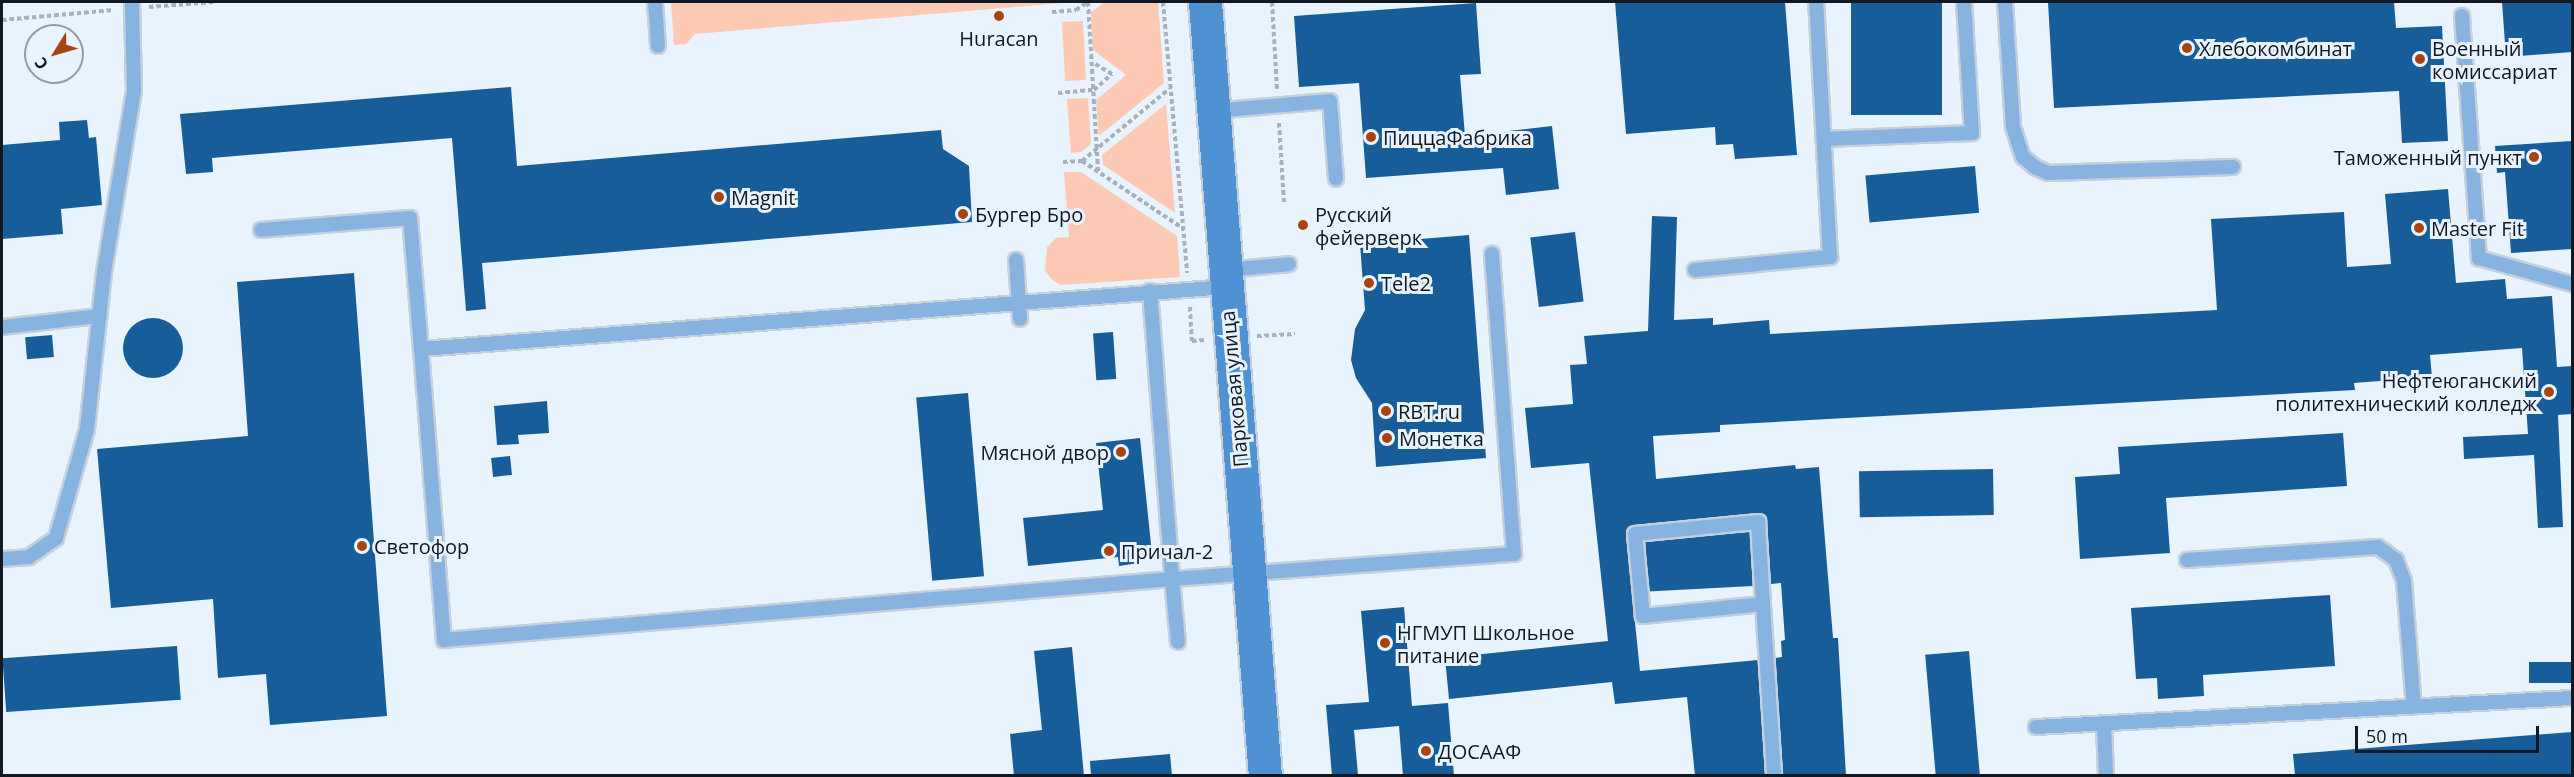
<!DOCTYPE html>
<html>
<head>
<meta charset="utf-8">
<style>
  body { margin:0 }
  #map { position:relative; width:2574px; height:777px; overflow:hidden; background:#e9f3fe; font-family:"Open Sans",sans-serif }
  div>[style] { position:absolute }
  .green>* { inset:0; background:#fcc9b4; transform-origin:0 0 }
  .building>* { inset:0; background:#175d9a; transform-origin:0 0 }
  .round { border-radius:50% }
  .path>* { height:4px; margin-top:-2px; transform-origin:0; background:repeating-linear-gradient(90deg,#a7b1bb 0 4.5px,transparent 0 7.5px) }
  .roads { filter:drop-shadow(2px 0 #c6d0db) drop-shadow(-2px 0 #c6d0db) drop-shadow(0 2px #c6d0db) drop-shadow(0 -2px #c6d0db) }
  .service>* { height:14px; margin:-7px; padding:0 7px; transform-origin:7px; border-radius:7px; background:#87b3e0 }
  .secondary>* { height:33px; margin:-16.5px; padding:0 16.5px; transform-origin:16.5px; border-radius:16.5px; background:#4e92d4 }
  .dots>* { width:16px; height:16px; translate:-50% -50%; box-sizing:border-box; border:3px solid #e9f3fe; border-radius:50% }
  span { translate:-50% -50%; white-space:nowrap; text-align:center; line-height:1.15; -webkit-text-stroke:6px #e9f3fe; paint-order:stroke }
  .poi-label { font-size:20px; color:#101922 }
  .left { translate:0 -50%; text-align:left }
  .right { translate:-100% -50%; text-align:right }
  .street-label { font-size:20px; color:#101922 }
  .frame { position:absolute; inset:0; border:3px solid #101922; pointer-events:none }
  .north { position:absolute; left:24px; top:24px; width:60px; height:60px; box-sizing:border-box; background:#e9f3fe; border:2px solid #929ca6; border-radius:50%; rotate:233deg; font-size:16px; font-weight:700; line-height:24px; text-align:center; color:#101922 }
  .north::after { content:''; display:block; margin:auto; width:21px; height:27px; background:#a84410; clip-path:polygon(50% 0,100% 100%,50% 72%,0 100%) }
  .scale { position:absolute; left:2355px; top:726px; width:184px; height:27px; box-sizing:border-box; border:3px solid #101922; border-top:0; padding-left:8px; font-size:18px; line-height:21px; white-space:nowrap; color:#101922; -webkit-text-stroke:4px #e9f3fe; paint-order:stroke }
</style>
</head>
<body>
<div id="map">
  <div class="green">
    <div style="clip-path:polygon(671px 2px,1074px 2px,695px 34px,686px 44px,674px 45px)"></div>
    <div style="clip-path:polygon(1105px 2px,1158px 2px,1164px 83px,1099px 136px,1096px 100px,1126px 75px,1093px 50px,1091px 12px)"></div>
    <div style="left:1083px;top:21px;width:59px;height:21px;rotate:87deg"></div>
    <div style="clip-path:polygon(1088px 98px,1091px 144px,1081px 152px,1071px 153px,1067px 99px)"></div>
    <div style="clip-path:polygon(1166px 104px,1175px 213px,1103px 165px,1102px 155px)"></div>
    <div style="clip-path:polygon(1064px 172px,1081px 172px,1177px 236px,1180px 277px,1061px 285px,1051px 279px,1045px 270px,1047px 247px,1056px 238px,1069px 237px)"></div>
  </div>
  <div class="building">
    <div style="clip-path:polygon(1615px 2px,1785px 2px,1797px 155px,1735px 159px,1733px 144px,1716px 145px,1715px 127px,1626px 134px)"></div>
    <div style="left:1851px;top:2px;width:91px;height:113px"></div>
    <div style="clip-path:polygon(2048px 2px,2394px 2px,2396px 28px,2442px 26px,2448px 141px,2402px 143px,2399px 91px,2054px 108px)"></div>
    <div style="clip-path:polygon(2502px 2px,2572px 2px,2572px 52px,2506px 57px)"></div>
    <div style="clip-path:polygon(1476px 3px,1481px 74px,1460px 75px,1465px 136px,1552px 126px,1559px 189px,1506px 195px,1503px 168px,1366px 178px,1359px 83px,1299px 87px,1294px 16px)"></div>
    <div style="clip-path:polygon(511px 87px,517px 166px,941px 130px,943px 149px,969px 166px,972px 222px,482px 263px,486px 309px,466px 311px,452px 138px,212px 158px,213px 172px,186px 174px,180px 114px)"></div>
    <div style="clip-path:polygon(87px 120px,89px 138px,96px 137px,102px 205px,61px 209px,63px 234px,2px 239px,2px 145px,60px 140px,59px 122px)"></div>
    <div style="clip-path:polygon(2572px 141px,2572px 249px,2511px 253px,2505px 172px,2497px 173px,2495px 146px)"></div>
    <div style="left:1975px;top:166px;width:47px;height:110px;rotate:85deg"></div>
    <div style="clip-path:polygon(2448px 189px,2456px 283px,2505px 279px,2507px 299px,2552px 296px,2557px 367px,2572px 366px,2572px 414px,2558px 415px,2563px 527px,2538px 528px,2534px 455px,2464px 459px,2463px 437px,2528px 434px,2522px 348px,2430px 355px,2432px 377px,2354px 383px,2355px 390px,1720px 425px,1720px 432px,1653px 436px,1656px 479px,1795px 465px,1796px 469px,1819px 467px,1833px 638px,1838px 638px,1846px 776px,1783px 776px,1775px 658px,1782px 657px,1781px 641px,1785px 640px,1781px 583px,1771px 584px,1767px 521px,1761px 514px,1634px 525px,1626px 535px,1640px 671px,1758px 660px,1765px 776px,1695px 776px,1687px 697px,1615px 704px,1612px 682px,1449px 699px,1445px 658px,1608px 641px,1589px 463px,1531px 468px,1525px 408px,1573px 404px,1570px 365px,1587px 364px,1584px 336px,1648px 331px,1652px 216px,1677px 217px,1674px 320px,1713px 318px,1713px 325px,1769px 320px,1770px 334px,2217px 310px,2211px 219px,2344px 212px,2347px 267px,2391px 264px,2385px 194px)"></div>
    <div style="left:1575px;top:232px;width:70px;height:45px;rotate:83deg"></div>
    <div style="clip-path:polygon(1469px 235px,1486px 458px,1376px 467px,1372px 403px,1356px 378px,1351px 360px,1355px 329px,1365px 310px,1360px 244px)"></div>
    <div style="clip-path:polygon(354px 273px,387px 716px,270px 725px,266px 674px,218px 678px,213px 599px,111px 608px,97px 449px,248px 436px,237px 282px)"></div>
    <div class="round" style="left:123px;top:318px;width:60px;height:60px"></div>
    <div style="left:1113px;top:332px;width:47px;height:20px;rotate:86deg"></div>
    <div style="left:52px;top:335px;width:22px;height:27px;rotate:85deg"></div>
    <div style="left:968px;top:393px;width:184px;height:52px;rotate:85deg"></div>
    <div style="clip-path:polygon(547px 401px,549px 433px,518px 435px,519px 444px,497px 445px,494px 406px)"></div>
    <div style="clip-path:polygon(2343px 433px,2347px 486px,2166px 498px,2170px 553px,2080px 559px,2075px 477px,2120px 474px,2118px 447px)"></div>
    <div style="clip-path:polygon(1140px 438px,1152px 554px,1138px 555px,1139px 563px,1119px 566px,1118px 557px,1028px 566px,1023px 518px,1103px 510px,1096px 443px)"></div>
    <div style="left:510px;top:456px;width:19px;height:19px;rotate:84deg"></div>
    <div style="left:1993px;top:469px;width:46px;height:134px;rotate:89deg"></div>
    <div style="left:1750px;top:532px;width:54px;height:105px;rotate:87deg"></div>
    <div style="clip-path:polygon(2330px 595px,2335px 666px,2203px 675px,2204px 696px,2158px 699px,2157px 678px,2136px 679px,2131px 608px)"></div>
    <div style="clip-path:polygon(1404px 607px,1412px 706px,1448px 703px,1454px 776px,1403px 776px,1399px 726px,1354px 730px,1358px 775px,1332px 776px,1326px 705px,1369px 702px,1361px 611px)"></div>
    <div style="left:177px;top:646px;width:54px;height:175px;rotate:86deg"></div>
    <div style="clip-path:polygon(1072px 647px,1084px 776px,1014px 776px,1010px 734px,1042px 730px,1034px 651px)"></div>
    <div style="left:1969px;top:651px;width:125px;height:44px;rotate:85deg"></div>
    <div style="left:2572px;top:662px;width:21px;height:43px;rotate:90deg"></div>
    <div style="clip-path:polygon(2572px 732px,2572px 776px,2295px 776px,2293px 754px)"></div>
    <div style="clip-path:polygon(1170px 754px,1172px 776px,1091px 776px,1090px 761px)"></div>
  </div>
  <div class="path">
    <div style="left:1088px;top:2px;width:170px;rotate:86.6deg"></div>
    <div style="left:1163px;top:2px;width:272px;rotate:84.9deg"></div>
    <div style="left:1272px;top:2px;width:87px;rotate:86.7deg"></div>
    <div style="left:149px;top:7px;width:65px;rotate:-4.4deg"></div>
    <div style="left:1052px;top:12px;width:24px;rotate:-5deg"></div>
    <div style="left:1076px;top:10px;width:14px;rotate:-34deg"></div>
    <div style="left:2px;top:20px;width:112px;rotate:-5.1deg"></div>
    <div style="left:1058px;top:93px;width:36px;rotate:-5deg"></div>
    <div style="left:1094px;top:90px;width:24px;rotate:-42deg"></div>
    <div style="left:1112px;top:74px;width:23px;rotate:-149deg"></div>
    <div style="left:1279px;top:123px;width:80px;rotate:86.4deg"></div>
    <div style="left:1082px;top:161px;width:123px;rotate:33.7deg"></div>
    <div style="left:1063px;top:162px;width:19px;rotate:-3deg"></div>
    <div style="left:1082px;top:161px;width:113px;rotate:-39.6deg"></div>
    <div style="left:1190px;top:307px;width:34px;rotate:87deg"></div>
    <div style="left:1192px;top:341px;width:13px;rotate:-4deg"></div>
    <div style="left:1257px;top:336px;width:38px;rotate:-3deg"></div>
  </div>
  <div class="roads">
    <div class="service">
      <div style="left:655px;top:2px;width:44px;rotate:86.1deg"></div>
      <div style="left:2005px;top:2px;width:125px;rotate:86.3deg"></div>
      <div style="left:2013px;top:127px;width:32px;rotate:72deg"></div>
      <div style="left:2023px;top:157px;width:16px;rotate:40deg"></div>
      <div style="left:2035px;top:167px;width:14px;rotate:25deg"></div>
      <div style="left:2048px;top:173px;width:185px;rotate:-1.9deg"></div>
      <div style="left:2462px;top:16px;width:243px;rotate:86deg"></div>
      <div style="left:2479px;top:258px;width:97px;rotate:15.6deg"></div>
      <div style="left:1213px;top:111px;width:117px;rotate:-4.9deg"></div>
      <div style="left:1330px;top:101px;width:78px;rotate:85.6deg"></div>
      <div style="left:1824px;top:139px;width:148px;rotate:-2.3deg"></div>
      <div style="left:1972px;top:133px;width:131px;rotate:-93.5deg"></div>
      <div style="left:261px;top:230px;width:149px;rotate:-4.6deg"></div>
      <div style="left:410px;top:218px;width:131px;rotate:85.2deg"></div>
      <div style="left:421px;top:349px;width:807px;rotate:-4.4deg"></div>
      <div style="left:1016px;top:260px;width:59px;rotate:86.1deg"></div>
      <div style="left:1226px;top:270px;width:63px;rotate:-5.4deg"></div>
      <div style="left:1695px;top:270px;width:136px;rotate:-5.5deg"></div>
      <div style="left:1830px;top:257px;width:255px;rotate:-93.1deg"></div>
      <div style="left:1150px;top:291px;width:289px;rotate:85.6deg"></div>
      <div style="left:1172px;top:579px;width:343px;rotate:-4.2deg"></div>
      <div style="left:1514px;top:554px;width:301px;rotate:-94.2deg"></div>
      <div style="left:2px;top:327px;width:98px;rotate:-6.5deg"></div>
      <div style="left:421px;top:349px;width:292px;rotate:85.5deg"></div>
      <div style="left:444px;top:640px;width:731px;rotate:-4.79deg"></div>
      <div style="left:1172px;top:579px;width:63px;rotate:84.6deg"></div>
      <div style="left:2px;top:559px;width:27px;rotate:-4deg"></div>
      <div style="left:29px;top:557px;width:33px;rotate:-35deg"></div>
      <div style="left:56px;top:538px;width:113px;rotate:-74.1deg"></div>
      <div style="left:87px;top:429px;width:158px;rotate:-83.8deg"></div>
      <div style="left:104px;top:272px;width:183px;rotate:-80.6deg"></div>
      <div style="left:134px;top:91px;width:89px;rotate:-91.3deg"></div>
      <div style="left:2187px;top:560px;width:191px;rotate:-3.9deg"></div>
      <div style="left:2378px;top:547px;width:22px;rotate:36deg"></div>
      <div style="left:2396px;top:560px;width:22px;rotate:69deg"></div>
      <div style="left:2404px;top:581px;width:126px;rotate:85.5deg"></div>
      <div style="left:1763px;top:604px;width:121px;rotate:174.3deg"></div>
      <div style="left:1643px;top:616px;width:82px;rotate:-95.6deg"></div>
      <div style="left:1635px;top:534px;width:124px;rotate:-5.6deg"></div>
      <div style="left:1758px;top:522px;width:82px;rotate:86.5deg"></div>
      <div style="left:1763px;top:604px;width:172px;rotate:86.3deg"></div>
      <div style="left:2104px;top:724px;width:52px;rotate:87.8deg"></div>
      <div style="left:2036px;top:727px;width:537px;rotate:-3.1deg"></div>
    </div>
    <div class="secondary">
      <div style="left:1205px;top:2px;width:776px;rotate:85.57deg"></div>
    </div>
  </div>
  <div class="dots">
    <div style="left:999px;top:16px;background:#a84410"></div>
    <div style="left:2187px;top:48px;background:#a84410"></div>
    <div style="left:2420px;top:59px;background:#a84410"></div>
    <div style="left:1371px;top:137px;background:#a84410"></div>
    <div style="left:2534px;top:157px;background:#a84410"></div>
    <div style="left:719px;top:197px;background:#a84410"></div>
    <div style="left:963px;top:214px;background:#a84410"></div>
    <div style="left:1303px;top:225px;background:#a84410"></div>
    <div style="left:2419px;top:228px;background:#a84410"></div>
    <div style="left:1369px;top:283px;background:#a84410"></div>
    <div style="left:2549px;top:392px;background:#a84410"></div>
    <div style="left:1386px;top:411px;background:#a84410"></div>
    <div style="left:1387px;top:438px;background:#a84410"></div>
    <div style="left:1121px;top:452px;background:#a84410"></div>
    <div style="left:362px;top:546px;background:#a84410"></div>
    <div style="left:1109px;top:551px;background:#a84410"></div>
    <div style="left:1385px;top:643px;background:#a84410"></div>
    <div style="left:1426px;top:751px;background:#a84410"></div>
  </div>
  <div class="poi-label">
    <span style="left:999px;top:38px">Huracan</span>
    <span class="left" style="left:2199px;top:48px">Хлебокомбинат</span>
    <span class="left" style="left:2432px;top:60px">Военный<br>комиссариат</span>
    <span class="left" style="left:1383px;top:137px">ПиццаФабрика</span>
    <span class="right" style="left:2522px;top:157px">Таможенный пункт</span>
    <span class="left" style="left:731px;top:197px">Magnit</span>
    <span class="left" style="left:975px;top:214px">Бургер Бро</span>
    <span class="left" style="left:1315px;top:226px">Русский<br>фейерверк</span>
    <span class="left" style="left:2431px;top:228px">Master Fit</span>
    <span class="left" style="left:1381px;top:283px">Tele2</span>
    <span class="right" style="left:2537px;top:392px">Нефтеюганский<br>политехнический колледж</span>
    <span class="left" style="left:1398px;top:411px">RBT.ru</span>
    <span class="left" style="left:1399px;top:438px">Монетка</span>
    <span class="right" style="left:1109px;top:452px">Мясной двор</span>
    <span class="left" style="left:374px;top:546px">Светофор</span>
    <span class="left" style="left:1121px;top:551px">Причал-2</span>
    <span class="left" style="left:1397px;top:644px">НГМУП Школьное<br>питание</span>
    <span class="left" style="left:1438px;top:751px">ДОСААФ</span>
  </div>
  <div class="street-label">
    <span style="left:1234px;top:389px;rotate:-95deg">Парковая улица</span>
  </div>
  <div class="frame"></div>
  <div class="north">С</div>
  <div class="scale">50 m</div>
</div>
</body>
</html>
